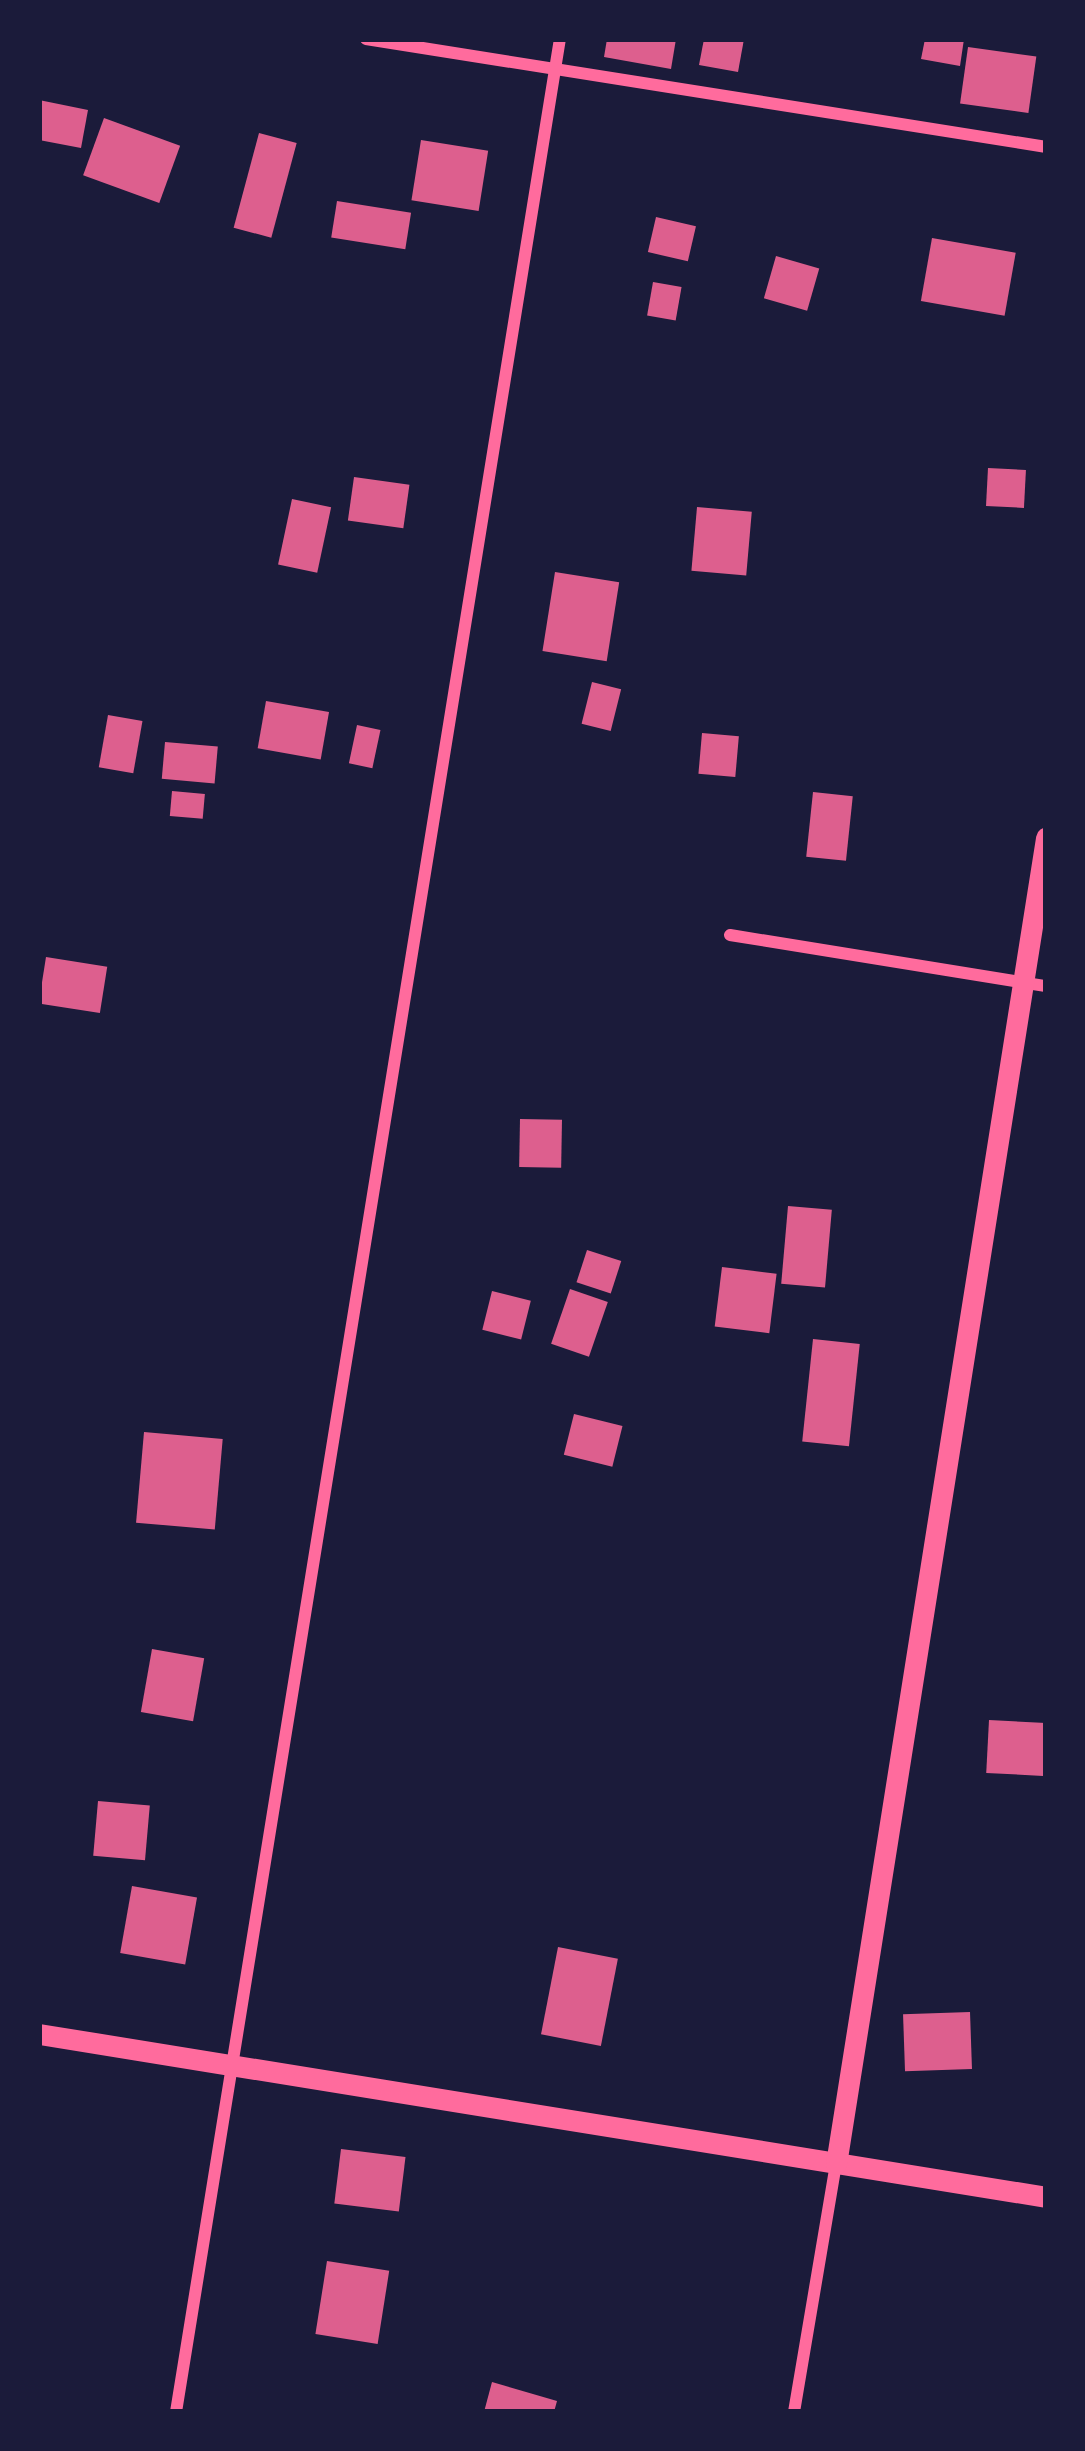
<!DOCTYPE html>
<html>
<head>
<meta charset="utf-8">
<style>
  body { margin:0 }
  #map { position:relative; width:1085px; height:2451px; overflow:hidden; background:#1b1b3a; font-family:"Work Sans",sans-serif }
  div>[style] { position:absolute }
  .building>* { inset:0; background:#dd5f8e; transform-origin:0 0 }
  .minor>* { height:12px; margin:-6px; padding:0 6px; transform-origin:6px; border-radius:6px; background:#ff6b9d }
  .tertiary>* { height:21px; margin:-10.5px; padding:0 10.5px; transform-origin:10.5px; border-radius:10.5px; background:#ff6b9d }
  span { translate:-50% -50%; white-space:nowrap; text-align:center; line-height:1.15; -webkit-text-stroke:9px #1b1b3a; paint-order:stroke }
  .frame { position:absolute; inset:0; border:42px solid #1b1b3a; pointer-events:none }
</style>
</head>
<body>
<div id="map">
  <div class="building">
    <div style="clip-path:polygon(607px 39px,676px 39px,671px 69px,604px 57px)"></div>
    <div style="clip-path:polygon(704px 39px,744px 39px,738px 72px,699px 65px)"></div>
    <div style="clip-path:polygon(925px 39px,964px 39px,960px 66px,921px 59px)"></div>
    <div style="left:968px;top:47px;width:69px;height:57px;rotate:8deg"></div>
    <div style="clip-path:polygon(39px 100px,88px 110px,81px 148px,39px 140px)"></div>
    <div style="left:104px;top:118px;width:81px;height:61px;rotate:20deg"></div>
    <div style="left:259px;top:133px;width:39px;height:98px;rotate:15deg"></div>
    <div style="left:421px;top:140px;width:68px;height:61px;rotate:9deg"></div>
    <div style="left:337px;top:201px;width:75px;height:37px;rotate:9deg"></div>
    <div style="left:656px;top:217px;width:41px;height:36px;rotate:13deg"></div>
    <div style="left:932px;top:238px;width:85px;height:64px;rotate:10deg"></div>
    <div style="left:776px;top:256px;width:45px;height:44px;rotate:16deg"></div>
    <div style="left:653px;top:282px;width:29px;height:34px;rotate:10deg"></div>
    <div style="left:988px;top:468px;width:38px;height:38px;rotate:3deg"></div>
    <div style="left:354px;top:477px;width:56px;height:44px;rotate:8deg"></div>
    <div style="left:292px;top:499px;width:40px;height:67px;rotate:12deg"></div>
    <div style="left:697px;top:507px;width:55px;height:64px;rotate:5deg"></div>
    <div style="left:555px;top:572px;width:65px;height:80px;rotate:9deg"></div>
    <div style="left:592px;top:682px;width:30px;height:43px;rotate:14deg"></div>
    <div style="left:266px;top:701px;width:64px;height:48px;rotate:10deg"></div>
    <div style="left:108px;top:715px;width:35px;height:53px;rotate:10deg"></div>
    <div style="left:357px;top:725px;width:24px;height:39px;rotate:12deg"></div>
    <div style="left:702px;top:733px;width:37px;height:41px;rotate:5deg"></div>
    <div style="left:165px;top:742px;width:53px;height:37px;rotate:5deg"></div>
    <div style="left:172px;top:791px;width:33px;height:25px;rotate:5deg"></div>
    <div style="left:813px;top:792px;width:40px;height:65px;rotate:6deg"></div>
    <div style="left:46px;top:957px;width:62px;height:47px;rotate:9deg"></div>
    <div style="left:520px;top:1119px;width:42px;height:48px;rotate:1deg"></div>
    <div style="left:788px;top:1206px;width:44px;height:78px;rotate:5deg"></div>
    <div style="left:587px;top:1250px;width:36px;height:34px;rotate:18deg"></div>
    <div style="left:722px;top:1267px;width:55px;height:60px;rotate:7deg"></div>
    <div style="left:570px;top:1289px;width:40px;height:58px;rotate:19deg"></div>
    <div style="left:492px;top:1291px;width:40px;height:40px;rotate:14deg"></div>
    <div style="left:813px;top:1339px;width:47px;height:103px;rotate:6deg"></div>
    <div style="left:574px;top:1414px;width:50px;height:42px;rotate:14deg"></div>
    <div style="left:144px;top:1432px;width:79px;height:91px;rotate:5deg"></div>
    <div style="left:152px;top:1649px;width:53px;height:64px;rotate:10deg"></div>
    <div style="left:989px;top:1720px;width:57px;height:53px;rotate:3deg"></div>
    <div style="left:98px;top:1801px;width:52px;height:55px;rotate:5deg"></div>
    <div style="left:132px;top:1886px;width:66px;height:68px;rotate:10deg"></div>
    <div style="left:558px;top:1947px;width:61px;height:89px;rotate:11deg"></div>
    <div style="left:970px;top:2012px;width:57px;height:67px;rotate:88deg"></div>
    <div style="left:341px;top:2149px;width:65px;height:55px;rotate:7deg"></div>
    <div style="left:327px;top:2261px;width:63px;height:74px;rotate:9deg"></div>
    <div style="clip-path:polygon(492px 2382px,557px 2401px,554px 2412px,484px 2412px)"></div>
  </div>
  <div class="minor">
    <div style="left:366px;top:39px;width:689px;rotate:9.02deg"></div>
    <div style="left:730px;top:935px;width:320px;rotate:9.2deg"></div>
    <div style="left:176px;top:2412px;width:2404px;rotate:-80.81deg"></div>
    <div style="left:794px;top:2412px;width:252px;rotate:-80.4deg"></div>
  </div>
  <div class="tertiary">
    <div style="left:39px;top:2034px;width:1020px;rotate:9.19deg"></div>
    <div style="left:836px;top:2164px;width:1343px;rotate:-81deg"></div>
  </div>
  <div class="frame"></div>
</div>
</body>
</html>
